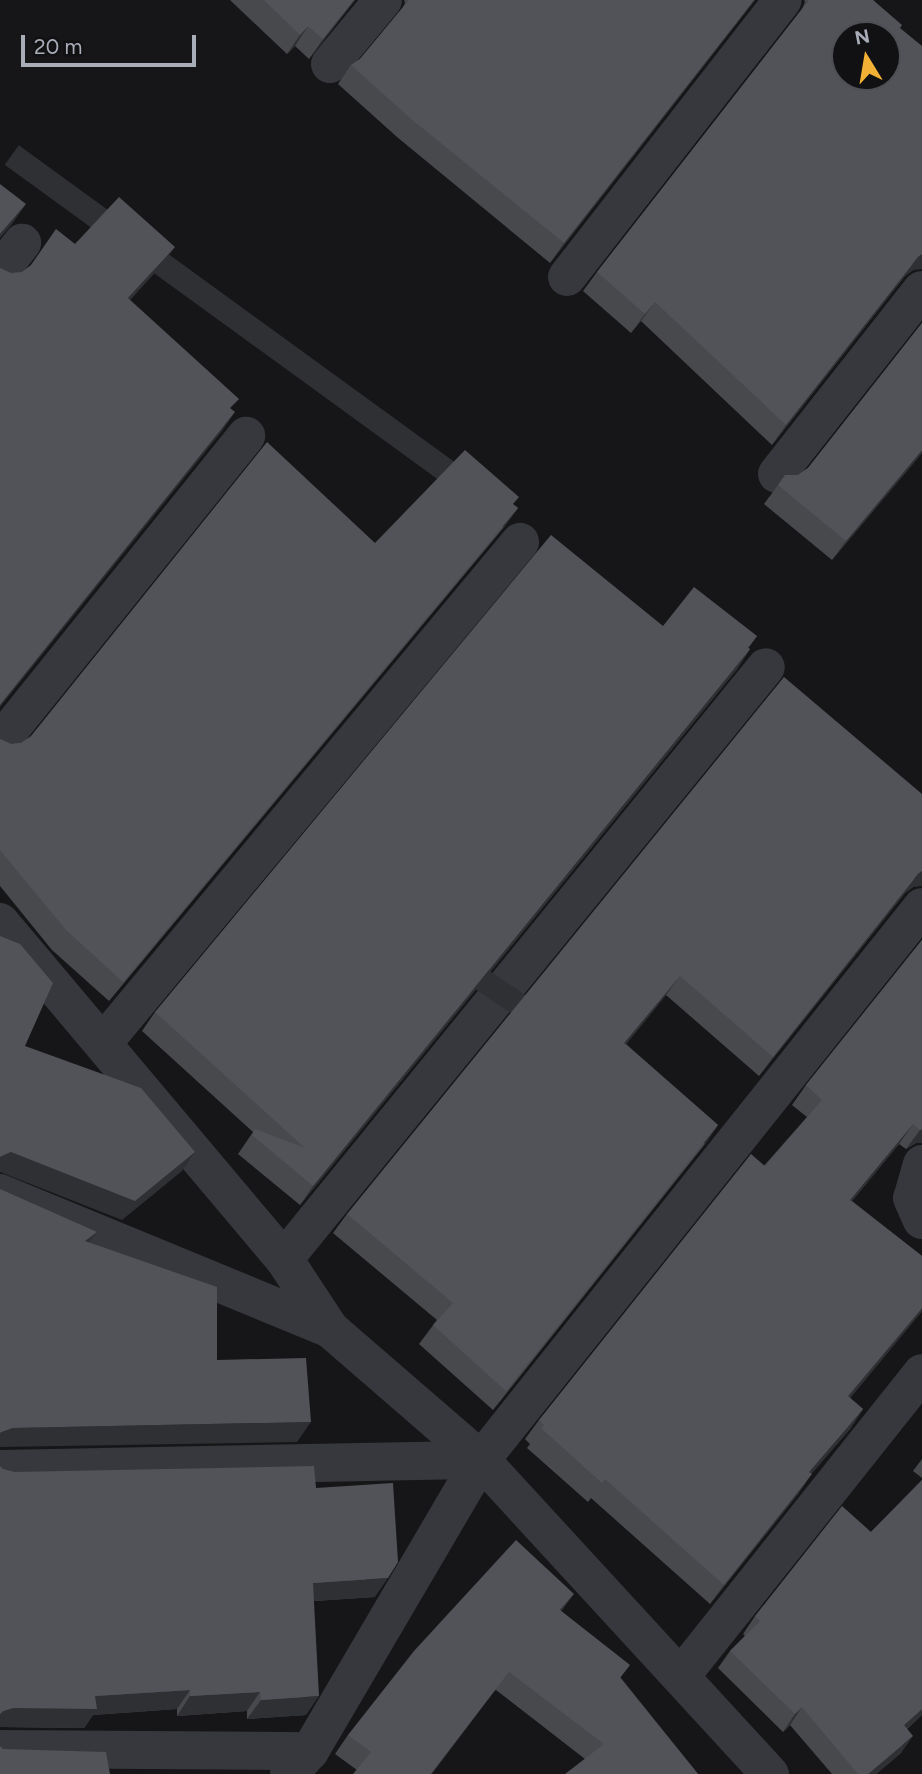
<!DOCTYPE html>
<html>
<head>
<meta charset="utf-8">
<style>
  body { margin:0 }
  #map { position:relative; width:922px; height:1774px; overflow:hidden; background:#161618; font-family:Figtree,sans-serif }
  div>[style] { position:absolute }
  .street>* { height:38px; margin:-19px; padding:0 19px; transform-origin:19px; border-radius:19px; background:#37383d }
  .wall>* { inset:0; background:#47494d }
  .shaded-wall>* { inset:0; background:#2f3033; transform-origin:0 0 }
  .building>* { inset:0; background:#525359 }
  span { translate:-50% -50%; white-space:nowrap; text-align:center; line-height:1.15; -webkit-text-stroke:5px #111113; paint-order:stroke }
  .north { position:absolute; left:831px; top:21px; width:70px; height:70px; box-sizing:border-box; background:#111113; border:2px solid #4d4f55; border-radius:50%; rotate:349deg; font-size:19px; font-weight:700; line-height:28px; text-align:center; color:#a8adb8 }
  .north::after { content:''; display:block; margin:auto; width:24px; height:32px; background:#f2b134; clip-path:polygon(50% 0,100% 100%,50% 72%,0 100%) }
  .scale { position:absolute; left:21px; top:35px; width:175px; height:32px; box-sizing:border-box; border:4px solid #a8adb8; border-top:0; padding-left:9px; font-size:21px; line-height:24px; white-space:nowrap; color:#a8adb8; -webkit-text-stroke:5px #111113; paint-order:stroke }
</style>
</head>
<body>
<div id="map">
  <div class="street">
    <div style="left:330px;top:64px;width:83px;rotate:-50.4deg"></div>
    <div style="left:0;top:271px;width:36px;rotate:-52deg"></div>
    <div style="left:567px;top:277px;width:351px;rotate:-52.1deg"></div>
    <div style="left:777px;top:474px;width:234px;rotate:-51.8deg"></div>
    <div style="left:0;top:742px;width:393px;rotate:-51.2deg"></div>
    <div style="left:0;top:922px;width:441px;rotate:49.9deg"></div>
    <div style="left:284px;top:1259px;width:84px;rotate:56.7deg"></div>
    <div style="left:330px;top:1329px;width:200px;rotate:40.9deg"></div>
    <div style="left:481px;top:1460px;width:427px;rotate:47.4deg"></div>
    <div style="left:103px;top:1043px;width:652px;rotate:-50.23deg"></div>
    <div style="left:922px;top:1164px;width:35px;rotate:106deg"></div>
    <div style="left:912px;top:1198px;width:24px;rotate:66deg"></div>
    <div style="left:0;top:1193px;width:357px;rotate:22.4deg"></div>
    <div style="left:284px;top:1259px;width:763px;rotate:-50.85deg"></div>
    <div style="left:0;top:1469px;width:481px;rotate:-1.1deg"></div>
    <div style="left:681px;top:1676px;width:387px;rotate:-51.5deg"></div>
    <div style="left:0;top:1749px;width:310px;rotate:0.4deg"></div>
    <div style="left:289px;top:1774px;width:31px;rotate:-48deg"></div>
    <div style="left:310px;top:1751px;width:338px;rotate:-59.6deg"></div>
    <div style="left:481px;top:1460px;width:707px;rotate:-51.43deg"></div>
  </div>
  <div class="wall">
    <div style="clip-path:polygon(230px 0,355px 0,309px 59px,295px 46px,287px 54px)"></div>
    <div style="clip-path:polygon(404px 0,755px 0,550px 263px,397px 137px,338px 84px,351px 65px,360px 59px,403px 7px,405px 3px)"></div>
    <div style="clip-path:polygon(804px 0,873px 0,900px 28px,913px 270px,905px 276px,772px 445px,641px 321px,631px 333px,583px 291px,597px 272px,802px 9px,805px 2px)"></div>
    <div style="clip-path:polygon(922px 323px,922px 453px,832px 560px,764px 504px,778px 485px,798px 475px,808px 468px)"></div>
    <div style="clip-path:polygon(514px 505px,518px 508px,504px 527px,109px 1001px,52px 950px,0 886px,0 739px,11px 744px,21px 743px,375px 543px)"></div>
    <div style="clip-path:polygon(663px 626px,757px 636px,748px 648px,750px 649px,737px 669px,300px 1205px,238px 1154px,253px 1132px,142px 1031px,155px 1012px)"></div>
    <div style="clip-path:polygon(922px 794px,913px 887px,905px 893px,759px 1076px,666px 995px,626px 1044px,718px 1125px,705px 1144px,493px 1410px,419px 1344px,437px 1320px,333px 1233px,347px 1214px)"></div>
    <div style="clip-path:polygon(922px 940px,922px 1143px,916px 1143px,906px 1149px,899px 1144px,852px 1201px,922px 1256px,922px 1311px,850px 1398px,863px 1409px,850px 1429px,811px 1474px,798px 1494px,710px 1604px,591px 1498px,588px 1502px,527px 1448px,530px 1444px,525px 1439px,539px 1420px,807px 1117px,792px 1105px,806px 1085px)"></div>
    <div style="clip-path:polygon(922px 1459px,922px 1478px,913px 1471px)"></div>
    <div style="clip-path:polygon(3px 1469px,14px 1472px,316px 1488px,375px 1597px,314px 1601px,306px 1715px,247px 1719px,247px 1711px,177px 1716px,177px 1709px,93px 1715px,84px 1728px,0 1727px)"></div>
    <div style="clip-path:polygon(922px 1480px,922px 1715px,907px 1729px,901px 1753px,876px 1774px,832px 1774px,790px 1725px,783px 1732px,718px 1668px,730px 1651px,745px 1636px,743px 1634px,755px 1616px,871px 1532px)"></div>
    <div style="clip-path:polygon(562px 1612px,621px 1678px,698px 1774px,585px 1759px,496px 1690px,357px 1770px,335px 1754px,348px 1735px)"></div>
  </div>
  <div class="shaded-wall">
    <div style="clip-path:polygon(354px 0,355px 0,309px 59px,323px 39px)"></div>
    <div style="clip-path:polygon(754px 0,755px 0,550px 263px,564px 243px)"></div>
    <div style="clip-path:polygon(308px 26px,295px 46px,287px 54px,300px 35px)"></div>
    <div style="clip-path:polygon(26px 204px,12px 224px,0 238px,0 234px)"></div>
    <div style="clip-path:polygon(175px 247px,161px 266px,114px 318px,128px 298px)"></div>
    <div style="clip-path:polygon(922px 254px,922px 269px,913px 270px,905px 276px,772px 445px,786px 425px,918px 257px)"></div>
    <div style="clip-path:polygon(655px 302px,641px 321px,631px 333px,645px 314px)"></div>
    <div style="clip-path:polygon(235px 412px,222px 431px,0 707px,0 705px)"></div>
    <div style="clip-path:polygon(922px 450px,922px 453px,832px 560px,846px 541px)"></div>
    <div style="left:518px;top:508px;width:24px;height:617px;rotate:126deg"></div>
    <div style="clip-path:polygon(750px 649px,737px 669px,300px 1205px,313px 1186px)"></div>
    <div style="clip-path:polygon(922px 871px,922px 886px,913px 887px,905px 893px,759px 1076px,773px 1057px,918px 874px)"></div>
    <div style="clip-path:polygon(680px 976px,666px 995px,611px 1063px,624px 1043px)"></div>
    <div style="clip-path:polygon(913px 1124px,899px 1144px,837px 1219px,850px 1200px)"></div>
    <div style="left:718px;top:1125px;width:23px;height:340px;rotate:124deg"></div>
    <div style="clip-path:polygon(922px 1129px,922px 1143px,916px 1143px,906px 1149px,920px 1130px)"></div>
    <div style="clip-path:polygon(11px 1152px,195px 1152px,182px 1171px,122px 1220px,0 1172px,0 1157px)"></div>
    <div style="clip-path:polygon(97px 1232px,83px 1251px,85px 1241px)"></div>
    <div style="clip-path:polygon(922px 1308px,922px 1311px,835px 1416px,848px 1396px)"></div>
    <div style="clip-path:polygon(863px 1409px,850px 1429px,796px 1492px,809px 1472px)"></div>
    <div style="clip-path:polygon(311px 1422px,297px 1442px,0 1447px,0 1433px,2px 1432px,13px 1428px)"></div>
    <div style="clip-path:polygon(812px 1474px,798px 1494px,710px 1604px,724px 1585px)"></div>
    <div style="clip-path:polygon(388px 1578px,375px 1597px,299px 1602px,313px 1583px)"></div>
    <div style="clip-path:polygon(574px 1594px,561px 1612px,560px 1610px)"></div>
    <div style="clip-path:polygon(509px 1672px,432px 1774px,431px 1774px)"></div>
    <div style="clip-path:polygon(190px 1690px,177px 1709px,93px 1715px,84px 1728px,0 1727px,0 1714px,3px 1711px,13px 1708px,95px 1696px)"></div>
    <div style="clip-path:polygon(260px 1692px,247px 1711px,177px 1716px,190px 1696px)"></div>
    <div style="clip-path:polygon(319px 1696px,306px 1715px,247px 1719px,261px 1700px)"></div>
    <div style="clip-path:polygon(802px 1707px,790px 1725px,783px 1732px,795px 1714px)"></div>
    <div style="clip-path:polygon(922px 1709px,922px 1715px,892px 1742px,904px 1725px)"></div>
    <div style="clip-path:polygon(913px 1736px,901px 1753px,876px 1774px,868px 1774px)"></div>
  </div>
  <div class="building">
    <div style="clip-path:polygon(264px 0,354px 0,323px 39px,308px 26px,300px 35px)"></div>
    <div style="clip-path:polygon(409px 0,754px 0,564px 243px,410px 118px,351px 65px,360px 59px)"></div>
    <div style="clip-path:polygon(evenodd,809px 0,873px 0,902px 25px,900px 28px,922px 46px,922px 254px,918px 257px,786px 425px,655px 302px,645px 314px,597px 272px,809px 0,845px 35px,887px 35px,887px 77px,845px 77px,845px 35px)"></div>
    <div style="clip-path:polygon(0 184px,26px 204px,0 234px)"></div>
    <div style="clip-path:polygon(119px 197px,175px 247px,128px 298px,239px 399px,230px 408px,235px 412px,0 705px,0 268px,11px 273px,22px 272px,31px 265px,56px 229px,75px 244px)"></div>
    <div style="clip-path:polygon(922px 323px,922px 450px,846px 541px,778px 485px,785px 475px,798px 475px,808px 468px)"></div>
    <div style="clip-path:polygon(267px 442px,375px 543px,465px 450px,519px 497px,513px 504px,518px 508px,123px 982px,66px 930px,0 850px,0 739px,11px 744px,21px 743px,31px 736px)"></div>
    <div style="clip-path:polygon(551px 535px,663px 626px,694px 587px,757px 636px,748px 648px,750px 649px,313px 1186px,252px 1135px,255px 1129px,305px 1148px,155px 1012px)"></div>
    <div style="clip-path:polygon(784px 677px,922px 794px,922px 871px,918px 874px,773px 1057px,680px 976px,624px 1043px,718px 1125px,506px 1391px,433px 1325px,453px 1303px,347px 1214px)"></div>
    <div style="clip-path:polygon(0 936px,20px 944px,53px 983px,25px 1046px,141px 1088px,195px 1152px,135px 1201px,11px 1152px,0 1157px)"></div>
    <div style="clip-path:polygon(922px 940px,922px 1129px,920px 1130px,913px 1124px,850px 1200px,922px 1256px,922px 1308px,848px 1396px,863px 1409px,809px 1472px,812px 1474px,724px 1585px,605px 1479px,602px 1483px,541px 1428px,544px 1425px,539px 1420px,751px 1154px,765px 1166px,822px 1100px,806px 1085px)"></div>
    <div style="clip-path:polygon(0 1189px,97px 1232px,85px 1241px,217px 1287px,217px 1360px,306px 1358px,311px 1422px,13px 1428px,2px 1432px,0 1433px)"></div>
    <div style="clip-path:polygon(0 1466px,3px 1469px,14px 1472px,314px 1466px,316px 1488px,393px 1483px,398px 1562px,388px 1578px,313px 1583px,319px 1696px,261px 1700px,260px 1692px,190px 1696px,190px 1690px,95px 1696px,97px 1709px,13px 1708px,3px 1711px,0 1714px)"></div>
    <div style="clip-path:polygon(922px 1480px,922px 1709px,904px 1725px,913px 1736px,868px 1774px,858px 1774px,802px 1707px,795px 1714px,730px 1651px,760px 1621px,755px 1616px,842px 1506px,871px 1532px)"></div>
    <div style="clip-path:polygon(516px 1540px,574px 1594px,560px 1610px,630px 1665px,620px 1678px,698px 1774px,565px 1774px,604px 1744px,509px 1672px,431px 1774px,353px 1774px,371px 1752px,348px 1735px,414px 1651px)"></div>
    <div style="clip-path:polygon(0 1746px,3px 1749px,106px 1752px,110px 1774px,0 1774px)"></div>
  </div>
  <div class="north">N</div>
  <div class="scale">20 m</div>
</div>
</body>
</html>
